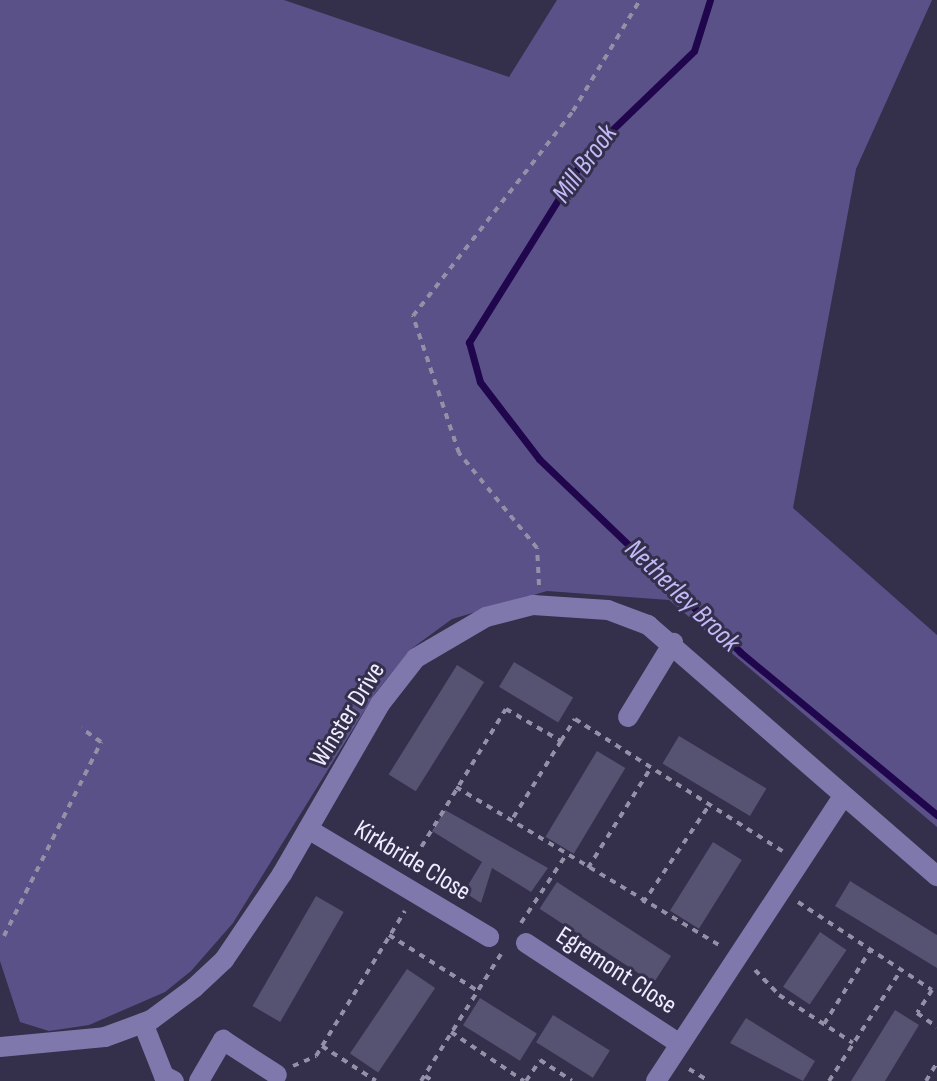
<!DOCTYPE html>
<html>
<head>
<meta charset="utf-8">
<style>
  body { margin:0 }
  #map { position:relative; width:937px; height:1081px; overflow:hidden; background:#342f4b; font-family:"Sofia Sans Condensed",sans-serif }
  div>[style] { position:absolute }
  .green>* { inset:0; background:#5b5189 }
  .stream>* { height:7px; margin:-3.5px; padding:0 3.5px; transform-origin:3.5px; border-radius:3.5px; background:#20064c }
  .building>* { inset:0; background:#565271; transform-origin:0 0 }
  .path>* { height:4px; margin-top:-2px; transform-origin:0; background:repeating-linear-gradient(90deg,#9390a7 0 6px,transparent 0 12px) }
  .minor>* { height:20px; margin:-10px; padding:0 10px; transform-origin:10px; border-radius:10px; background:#7f78ac }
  span { translate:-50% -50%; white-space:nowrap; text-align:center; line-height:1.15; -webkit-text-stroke:6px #342f4b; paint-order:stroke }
  .street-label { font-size:26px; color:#eeecff }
  .water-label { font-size:28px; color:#c2b9f7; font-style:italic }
</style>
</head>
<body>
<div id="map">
  <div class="green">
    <div style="clip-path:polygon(0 0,284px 0,509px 77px,557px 0,932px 0,856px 169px,793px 508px,937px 635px,937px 827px,669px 600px,547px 591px,452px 619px,411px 649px,376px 692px,233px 923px,191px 971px,165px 992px,89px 1025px,49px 1031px,20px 1022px,0 961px)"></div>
  </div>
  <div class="stream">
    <div style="left:710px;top:0;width:53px;rotate:107.4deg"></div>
    <div style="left:694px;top:51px;width:150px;rotate:136.1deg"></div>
    <div style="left:586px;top:155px;width:221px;rotate:122deg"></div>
    <div style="left:469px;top:342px;width:41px;rotate:74.6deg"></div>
    <div style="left:480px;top:382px;width:97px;rotate:52.5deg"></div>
    <div style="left:539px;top:459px;width:279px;rotate:43.8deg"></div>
    <div style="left:740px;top:652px;width:256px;rotate:39.6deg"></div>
  </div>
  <div class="building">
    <div style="left:514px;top:662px;width:69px;height:29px;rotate:31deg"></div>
    <div style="left:457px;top:665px;width:32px;height:129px;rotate:32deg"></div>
    <div style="left:679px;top:736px;width:102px;height:32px;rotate:31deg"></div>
    <div style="left:597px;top:751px;width:33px;height:100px;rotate:31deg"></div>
    <div style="clip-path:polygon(445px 810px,548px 868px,531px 892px,492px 868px,481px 903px,464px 892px,482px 862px,432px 831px)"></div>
    <div style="left:713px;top:842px;width:34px;height:81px;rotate:32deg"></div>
    <div style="clip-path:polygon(850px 881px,937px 935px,937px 968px,835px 906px)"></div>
    <div style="left:557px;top:882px;width:136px;height:32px;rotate:33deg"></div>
    <div style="left:316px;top:896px;width:32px;height:127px;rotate:30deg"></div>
    <div style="left:820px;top:932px;width:32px;height:66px;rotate:34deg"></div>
    <div style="left:407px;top:969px;width:34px;height:102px;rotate:34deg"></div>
    <div style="left:480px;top:998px;width:67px;height:32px;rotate:32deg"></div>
    <div style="clip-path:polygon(895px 1010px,919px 1025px,885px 1081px,851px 1081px)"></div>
    <div style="left:553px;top:1015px;width:67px;height:32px;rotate:32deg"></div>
    <div style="clip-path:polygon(746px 1018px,815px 1061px,803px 1081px,730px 1043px)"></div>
  </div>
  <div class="path">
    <div style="left:539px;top:585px;width:37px;rotate:-93deg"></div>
    <div style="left:537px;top:548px;width:123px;rotate:-129.4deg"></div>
    <div style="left:459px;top:453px;width:145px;rotate:-108.6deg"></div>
    <div style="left:413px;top:316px;width:260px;rotate:-52deg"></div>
    <div style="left:573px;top:111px;width:130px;rotate:-58.9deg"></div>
    <div style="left:561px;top:741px;width:26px;rotate:-58deg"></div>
    <div style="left:575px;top:719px;width:246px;rotate:32.5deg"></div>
    <div style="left:456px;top:787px;width:309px;rotate:31deg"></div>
    <div style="left:409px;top:867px;width:185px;rotate:-58.5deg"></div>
    <div style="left:506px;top:709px;width:64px;rotate:30.2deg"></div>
    <div style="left:561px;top:741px;width:94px;rotate:122deg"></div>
    <div style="left:588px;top:868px;width:120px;rotate:-57.9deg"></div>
    <div style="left:798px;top:902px;width:160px;rotate:33.3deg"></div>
    <div style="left:932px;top:990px;width:27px;rotate:123deg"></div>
    <div style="left:917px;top:1013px;width:24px;rotate:35deg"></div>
    <div style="left:643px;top:903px;width:120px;rotate:-55.9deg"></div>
    <div style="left:521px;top:923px;width:82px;rotate:-56.5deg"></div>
    <div style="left:389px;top:935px;width:105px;rotate:32.2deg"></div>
    <div style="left:4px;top:936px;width:217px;rotate:-63.4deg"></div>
    <div style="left:101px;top:742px;width:24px;rotate:-145deg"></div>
    <div style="left:755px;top:970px;width:35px;rotate:46deg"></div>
    <div style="left:779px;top:995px;width:88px;rotate:33deg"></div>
    <div style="left:824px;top:1024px;width:89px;rotate:-57.9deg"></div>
    <div style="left:451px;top:1032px;width:88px;rotate:33.9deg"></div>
    <div style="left:322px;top:1046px;width:64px;rotate:32.9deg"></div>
    <div style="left:293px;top:1066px;width:25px;rotate:-23deg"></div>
    <div style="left:316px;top:1056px;width:170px;rotate:-58.5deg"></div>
    <div style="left:689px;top:1069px;width:23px;rotate:31deg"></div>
    <div style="left:425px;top:1076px;width:9px;rotate:32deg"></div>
    <div style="left:421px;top:1081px;width:150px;rotate:-57.8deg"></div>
    <div style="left:526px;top:1081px;width:25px;rotate:-56deg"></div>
    <div style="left:540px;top:1060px;width:38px;rotate:33deg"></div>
    <div style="left:829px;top:1081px;width:132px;rotate:-57deg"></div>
    <div style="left:926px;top:1081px;width:21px;rotate:-59deg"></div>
  </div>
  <div class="minor">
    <div style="left:628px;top:717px;width:87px;rotate:-58.7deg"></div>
    <div style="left:308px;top:829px;width:211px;rotate:30.8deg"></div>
    <div style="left:526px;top:943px;width:182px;rotate:33.3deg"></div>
    <div style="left:143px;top:1023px;width:57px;rotate:68.4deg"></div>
    <div style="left:164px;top:1076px;width:11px;rotate:27deg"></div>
    <div style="left:0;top:1047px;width:105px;rotate:-5.4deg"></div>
    <div style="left:105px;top:1037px;width:49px;rotate:-20.3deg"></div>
    <div style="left:151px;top:1020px;width:54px;rotate:-36.7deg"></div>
    <div style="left:194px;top:988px;width:41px;rotate:-43deg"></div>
    <div style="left:224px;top:960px;width:104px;rotate:-56deg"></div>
    <div style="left:282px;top:874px;width:196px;rotate:-60deg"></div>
    <div style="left:380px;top:704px;width:58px;rotate:-52deg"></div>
    <div style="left:416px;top:658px;width:81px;rotate:-30.4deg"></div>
    <div style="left:486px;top:617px;width:49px;rotate:-14.3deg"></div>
    <div style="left:533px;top:605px;width:75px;rotate:3.8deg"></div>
    <div style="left:608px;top:610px;width:43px;rotate:20.6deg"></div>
    <div style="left:648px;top:625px;width:383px;rotate:41deg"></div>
    <div style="left:199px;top:1081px;width:48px;rotate:-59.7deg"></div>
    <div style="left:223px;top:1040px;width:64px;rotate:32.9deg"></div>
    <div style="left:656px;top:1081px;width:341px;rotate:-56.7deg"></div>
  </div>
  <div class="street-label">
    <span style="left:348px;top:715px;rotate:-58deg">Winster Drive</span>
    <span style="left:412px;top:861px;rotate:31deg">Kirkbride Close</span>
    <span style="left:616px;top:971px;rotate:33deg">Egremont Close</span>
  </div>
  <div class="water-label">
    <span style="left:585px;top:164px;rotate:-54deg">Mill Brook</span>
    <span style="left:682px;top:596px;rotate:44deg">Netherley Brook</span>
  </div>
</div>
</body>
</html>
